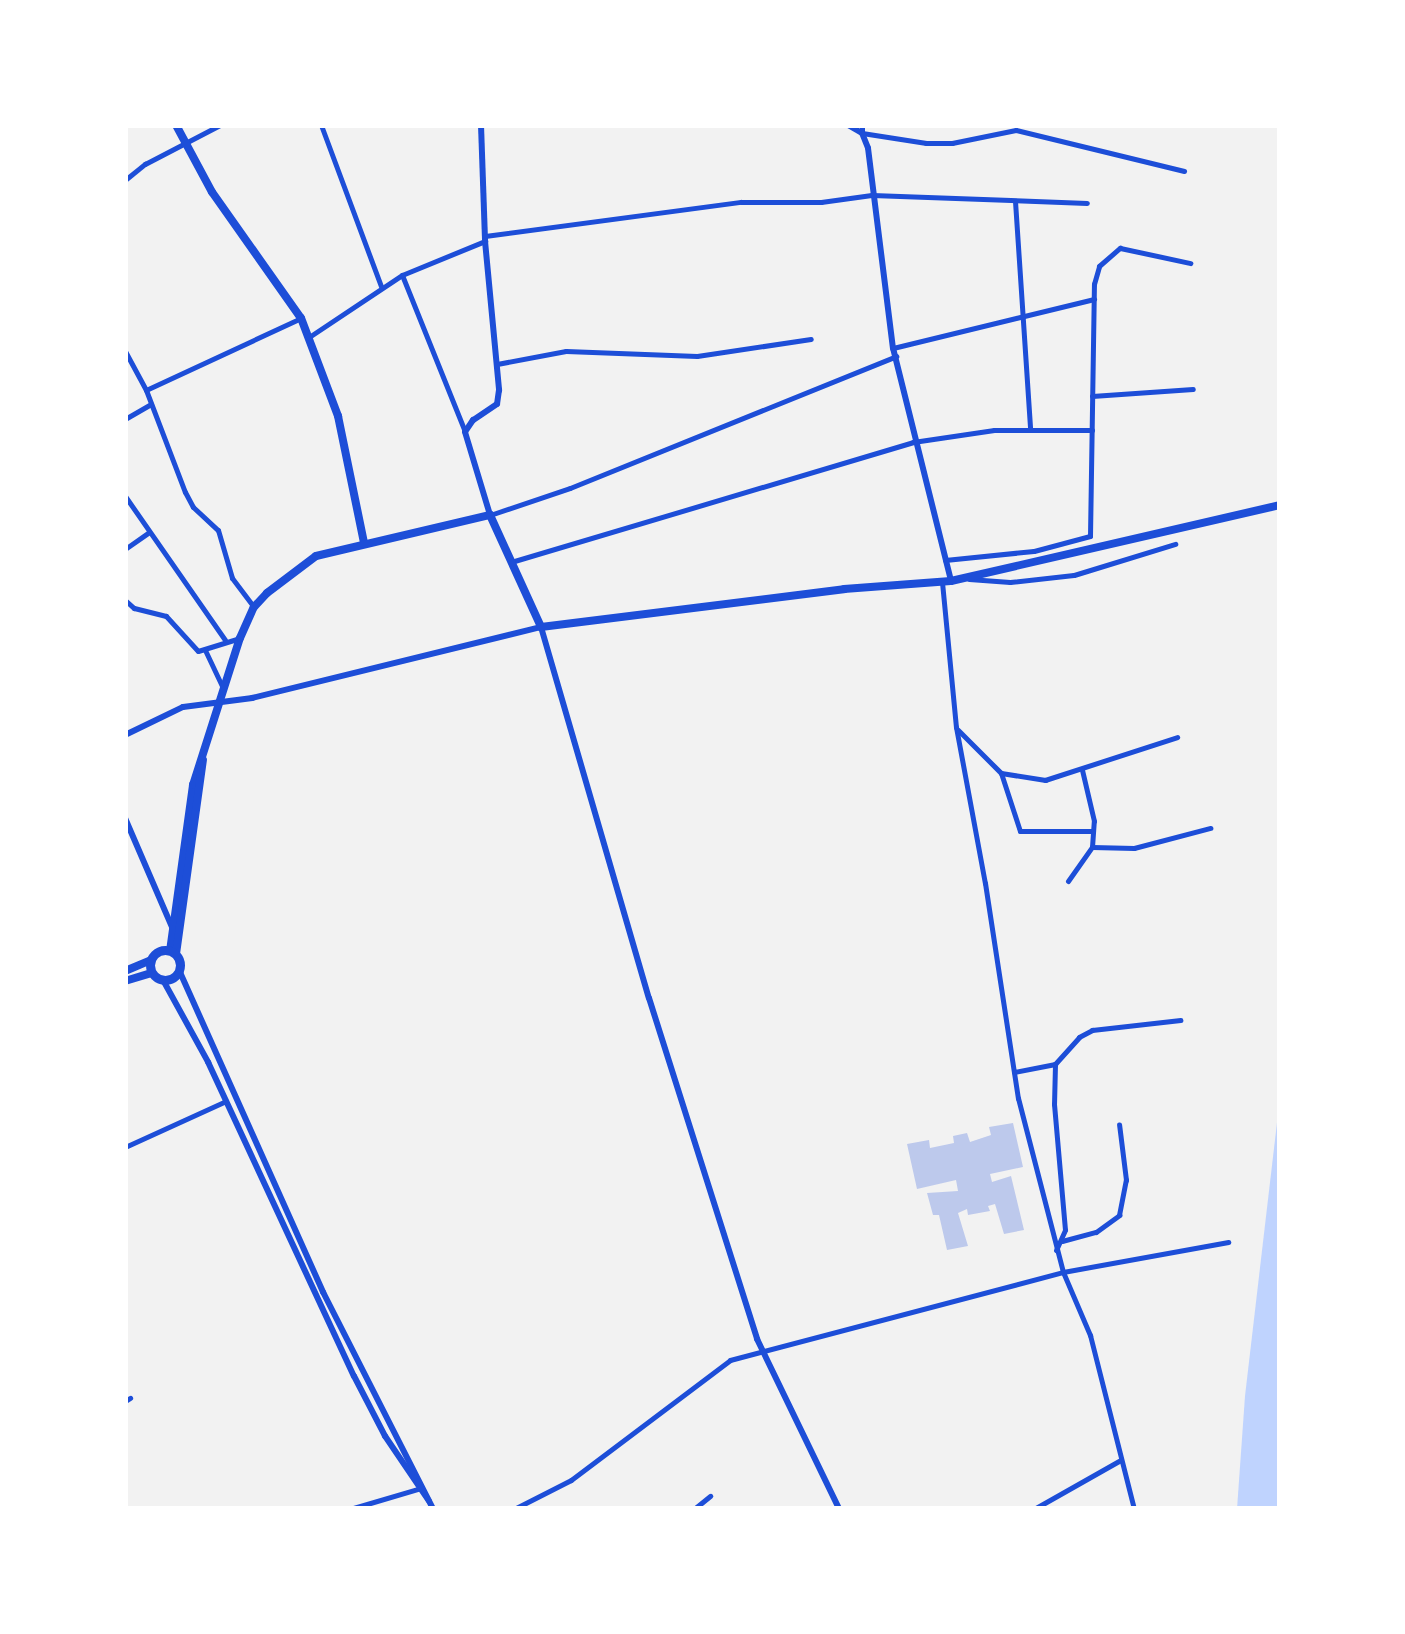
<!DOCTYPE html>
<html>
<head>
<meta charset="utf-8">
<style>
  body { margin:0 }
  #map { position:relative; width:1405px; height:1634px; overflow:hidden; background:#f2f2f2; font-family:Barlow,sans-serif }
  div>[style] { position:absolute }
  .water>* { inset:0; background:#bfd3fe }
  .building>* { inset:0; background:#bdc9ec }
  .minor>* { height:5px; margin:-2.5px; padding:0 2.5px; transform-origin:2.5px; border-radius:2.5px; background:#1d4ed8 }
  .tertiary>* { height:6px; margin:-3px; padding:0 3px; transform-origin:3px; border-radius:3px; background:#1d4ed8 }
  .secondary>* { height:8px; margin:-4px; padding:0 4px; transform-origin:4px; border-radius:4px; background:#1d4ed8 }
  .primary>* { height:8px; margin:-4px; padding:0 4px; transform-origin:4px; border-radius:4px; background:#1d4ed8 }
  .motorway>* { height:9px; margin:-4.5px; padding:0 4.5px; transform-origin:4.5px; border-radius:4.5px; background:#1d4ed8 }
  .motorway>.ring { margin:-4.5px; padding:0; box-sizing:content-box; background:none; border:9px solid #1d4ed8; border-radius:50% }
  span { translate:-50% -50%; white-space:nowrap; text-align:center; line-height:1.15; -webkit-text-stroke:9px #fff; paint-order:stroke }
  .frame { position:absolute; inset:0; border:128px solid #fff; pointer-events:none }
</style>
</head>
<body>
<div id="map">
  <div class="water">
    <div style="clip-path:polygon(1280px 1097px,1280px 1509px,1237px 1509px,1245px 1396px)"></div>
  </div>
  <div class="building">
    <div style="clip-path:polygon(1013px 1123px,1023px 1167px,990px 1174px,992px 1182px,1011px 1176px,1024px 1230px,1004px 1234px,995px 1204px,988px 1206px,990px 1211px,968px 1215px,967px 1209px,958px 1213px,968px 1246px,947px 1250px,939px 1215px,933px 1215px,927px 1193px,958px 1191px,956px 1180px,917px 1189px,907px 1144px,929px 1140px,930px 1148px,954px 1143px,953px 1136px,967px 1133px,970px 1142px,991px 1135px,989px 1127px)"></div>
  </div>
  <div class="minor">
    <div style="left:321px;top:125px;width:172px;rotate:69.6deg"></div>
    <div style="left:862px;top:125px;width:8px;rotate:90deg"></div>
    <div style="left:862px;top:133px;width:65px;rotate:8.9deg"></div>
    <div style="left:926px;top:143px;width:26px"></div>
    <div style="left:952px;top:143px;width:65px;rotate:-11.5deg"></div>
    <div style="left:1016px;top:130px;width:173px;rotate:13.7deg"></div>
    <div style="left:125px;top:180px;width:26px;rotate:-39deg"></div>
    <div style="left:145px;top:164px;width:85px;rotate:-27.5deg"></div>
    <div style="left:1015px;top:201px;width:228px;rotate:86.2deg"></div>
    <div style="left:485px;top:236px;width:258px;rotate:-7.6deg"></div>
    <div style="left:741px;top:202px;width:80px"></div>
    <div style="left:821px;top:202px;width:51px;rotate:-7.8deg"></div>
    <div style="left:872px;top:195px;width:215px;rotate:2.1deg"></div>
    <div style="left:402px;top:275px;width:169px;rotate:68.1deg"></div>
    <div style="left:309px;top:337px;width:112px;rotate:-33.7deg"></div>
    <div style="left:402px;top:275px;width:90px;rotate:-22.3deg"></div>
    <div style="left:893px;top:348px;width:207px;rotate:-13.7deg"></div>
    <div style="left:125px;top:351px;width:44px;rotate:61.7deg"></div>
    <div style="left:146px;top:390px;width:109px;rotate:69.1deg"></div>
    <div style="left:185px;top:492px;width:17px;rotate:62deg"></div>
    <div style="left:193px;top:507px;width:34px;rotate:43deg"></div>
    <div style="left:218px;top:530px;width:50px;rotate:73.7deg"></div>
    <div style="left:232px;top:578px;width:36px;rotate:53deg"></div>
    <div style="left:497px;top:364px;width:70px;rotate:-10.7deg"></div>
    <div style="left:566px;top:351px;width:131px;rotate:2.2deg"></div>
    <div style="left:697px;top:356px;width:115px;rotate:-8.5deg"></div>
    <div style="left:146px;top:390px;width:171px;rotate:-24.9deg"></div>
    <div style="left:1092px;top:396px;width:101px;rotate:-4deg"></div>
    <div style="left:125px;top:419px;width:30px;rotate:-30deg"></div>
    <div style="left:125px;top:496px;width:175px;rotate:55.2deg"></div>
    <div style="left:490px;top:515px;width:84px;rotate:-18.6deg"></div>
    <div style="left:570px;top:488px;width:352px;rotate:-22deg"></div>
    <div style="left:125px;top:549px;width:29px;rotate:-35deg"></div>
    <div style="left:945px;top:560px;width:89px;rotate:-5.8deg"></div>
    <div style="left:1034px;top:551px;width:58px;rotate:-15deg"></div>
    <div style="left:1090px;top:536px;width:252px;rotate:-89.1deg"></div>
    <div style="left:1094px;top:284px;width:19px;rotate:-74deg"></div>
    <div style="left:1099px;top:266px;width:28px;rotate:-41deg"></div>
    <div style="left:1120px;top:248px;width:72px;rotate:12.1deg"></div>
    <div style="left:511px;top:562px;width:420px;rotate:-16.6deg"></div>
    <div style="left:913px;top:442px;width:82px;rotate:-8.4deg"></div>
    <div style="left:994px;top:430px;width:98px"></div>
    <div style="left:969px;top:579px;width:41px;rotate:4.2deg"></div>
    <div style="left:1010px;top:582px;width:64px;rotate:-6.2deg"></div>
    <div style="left:1074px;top:575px;width:106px;rotate:-17.1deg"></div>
    <div style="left:942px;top:582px;width:146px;rotate:84.5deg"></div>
    <div style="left:956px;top:727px;width:159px;rotate:79.5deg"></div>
    <div style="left:985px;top:883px;width:218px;rotate:81.3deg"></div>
    <div style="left:1018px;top:1098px;width:180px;rotate:75.5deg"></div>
    <div style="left:1063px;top:1272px;width:69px;rotate:66.8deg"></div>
    <div style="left:1090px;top:1335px;width:179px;rotate:75.8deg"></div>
    <div style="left:125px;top:600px;width:12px;rotate:42deg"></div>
    <div style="left:134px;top:608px;width:33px;rotate:14deg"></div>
    <div style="left:166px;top:616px;width:47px;rotate:47.6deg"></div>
    <div style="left:198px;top:651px;width:44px;rotate:-17.2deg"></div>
    <div style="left:205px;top:650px;width:42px;rotate:64.7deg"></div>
    <div style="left:958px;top:730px;width:61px;rotate:45deg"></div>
    <div style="left:1001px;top:773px;width:45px;rotate:9deg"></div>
    <div style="left:1045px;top:780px;width:139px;rotate:-18deg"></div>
    <div style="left:1001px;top:773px;width:61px;rotate:71.9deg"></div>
    <div style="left:1020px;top:831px;width:73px"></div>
    <div style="left:1092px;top:847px;width:42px;rotate:1.4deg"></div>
    <div style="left:1134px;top:848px;width:79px;rotate:-14.7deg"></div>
    <div style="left:1068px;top:881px;width:42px;rotate:-54.8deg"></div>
    <div style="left:1092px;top:847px;width:26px;rotate:-86deg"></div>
    <div style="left:1094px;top:821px;width:52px;rotate:-103.2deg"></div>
    <div style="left:1055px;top:1064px;width:40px;rotate:91.4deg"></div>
    <div style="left:1054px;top:1104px;width:126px;rotate:85deg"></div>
    <div style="left:1065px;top:1230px;width:22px;rotate:114deg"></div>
    <div style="left:1014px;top:1072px;width:42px;rotate:-11deg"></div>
    <div style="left:1055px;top:1064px;width:36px;rotate:-48deg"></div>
    <div style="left:1079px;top:1037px;width:15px;rotate:-28deg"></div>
    <div style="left:1092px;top:1030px;width:89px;rotate:-6.5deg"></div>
    <div style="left:125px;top:1147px;width:111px;rotate:-24.5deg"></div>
    <div style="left:1062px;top:1241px;width:35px;rotate:-15deg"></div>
    <div style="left:1096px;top:1232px;width:29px;rotate:-36deg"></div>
    <div style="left:1119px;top:1215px;width:36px;rotate:-79deg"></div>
    <div style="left:1126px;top:1180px;width:56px;rotate:-97.1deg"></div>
    <div style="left:125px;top:1401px;width:6px;rotate:-31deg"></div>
    <div style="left:350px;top:1509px;width:71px;rotate:-16.4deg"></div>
    <div style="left:514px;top:1509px;width:64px;rotate:-27deg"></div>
    <div style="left:571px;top:1480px;width:199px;rotate:-37deg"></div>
    <div style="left:730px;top:1360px;width:344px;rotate:-14.8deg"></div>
    <div style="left:1063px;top:1272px;width:168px;rotate:-10.3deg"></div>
    <div style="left:694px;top:1509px;width:21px;rotate:-39deg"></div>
    <div style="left:1034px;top:1509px;width:98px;rotate:-29.5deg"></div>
  </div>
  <div class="tertiary">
    <div style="left:481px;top:125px;width:116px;rotate:88deg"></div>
    <div style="left:485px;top:241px;width:150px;rotate:84.6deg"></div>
    <div style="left:499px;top:390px;width:14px;rotate:98deg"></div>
    <div style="left:497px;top:404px;width:29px;rotate:146deg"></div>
    <div style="left:473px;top:420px;width:14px;rotate:124deg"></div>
    <div style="left:465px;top:432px;width:87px;rotate:73.2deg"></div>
    <div style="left:848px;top:125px;width:16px;rotate:30deg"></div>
    <div style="left:862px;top:133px;width:16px;rotate:68deg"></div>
    <div style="left:868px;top:148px;width:202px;rotate:82.9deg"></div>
    <div style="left:893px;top:348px;width:240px;rotate:76deg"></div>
    <div style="left:125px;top:735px;width:64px;rotate:-25.8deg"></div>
    <div style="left:183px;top:707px;width:70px;rotate:-7.4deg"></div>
    <div style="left:252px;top:698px;width:298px;rotate:-13.8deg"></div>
    <div style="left:541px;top:627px;width:386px;rotate:73.8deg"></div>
    <div style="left:649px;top:998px;width:358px;rotate:72.4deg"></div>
    <div style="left:757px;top:1339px;width:189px;rotate:64.2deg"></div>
    <div style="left:125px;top:818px;width:124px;rotate:66.7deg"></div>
    <div style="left:179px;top:970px;width:353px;rotate:65.9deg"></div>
    <div style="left:323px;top:1292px;width:243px;rotate:63.1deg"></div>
    <div style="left:163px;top:980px;width:94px;rotate:61.2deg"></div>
    <div style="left:208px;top:1062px;width:346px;rotate:65.1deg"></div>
    <div style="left:354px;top:1376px;width:68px;rotate:62.7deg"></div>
    <div style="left:385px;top:1436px;width:78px;rotate:55.9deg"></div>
  </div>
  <div class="secondary">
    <div style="left:176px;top:125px;width:76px;rotate:61.8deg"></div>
    <div style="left:212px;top:192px;width:154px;rotate:54.8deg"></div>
    <div style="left:301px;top:318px;width:105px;rotate:69.3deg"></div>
    <div style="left:338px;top:416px;width:130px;rotate:78.4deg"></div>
  </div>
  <div class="primary">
    <div style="left:170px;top:951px;width:168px;rotate:-82.1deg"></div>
    <div style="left:193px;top:785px;width:154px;rotate:-72.3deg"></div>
    <div style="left:240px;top:638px;width:34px;rotate:-66deg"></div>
    <div style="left:254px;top:607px;width:19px;rotate:-47deg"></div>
    <div style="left:267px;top:593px;width:61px;rotate:-37.1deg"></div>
    <div style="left:316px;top:556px;width:179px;rotate:-13.3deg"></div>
    <div style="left:490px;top:515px;width:123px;rotate:65.5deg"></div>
    <div style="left:541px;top:627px;width:305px;rotate:-7.1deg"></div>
    <div style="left:844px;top:589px;width:107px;rotate:-4.3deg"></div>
    <div style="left:951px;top:581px;width:338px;rotate:-13deg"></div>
    <div style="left:176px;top:954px;width:196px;rotate:-82.1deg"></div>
    <div style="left:125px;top:971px;width:28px;rotate:-23deg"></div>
    <div style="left:125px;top:981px;width:28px;rotate:-17deg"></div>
  </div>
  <div class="motorway">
    <div class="ring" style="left:150px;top:950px;width:21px;height:21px"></div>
  </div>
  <div class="frame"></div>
</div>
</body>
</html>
